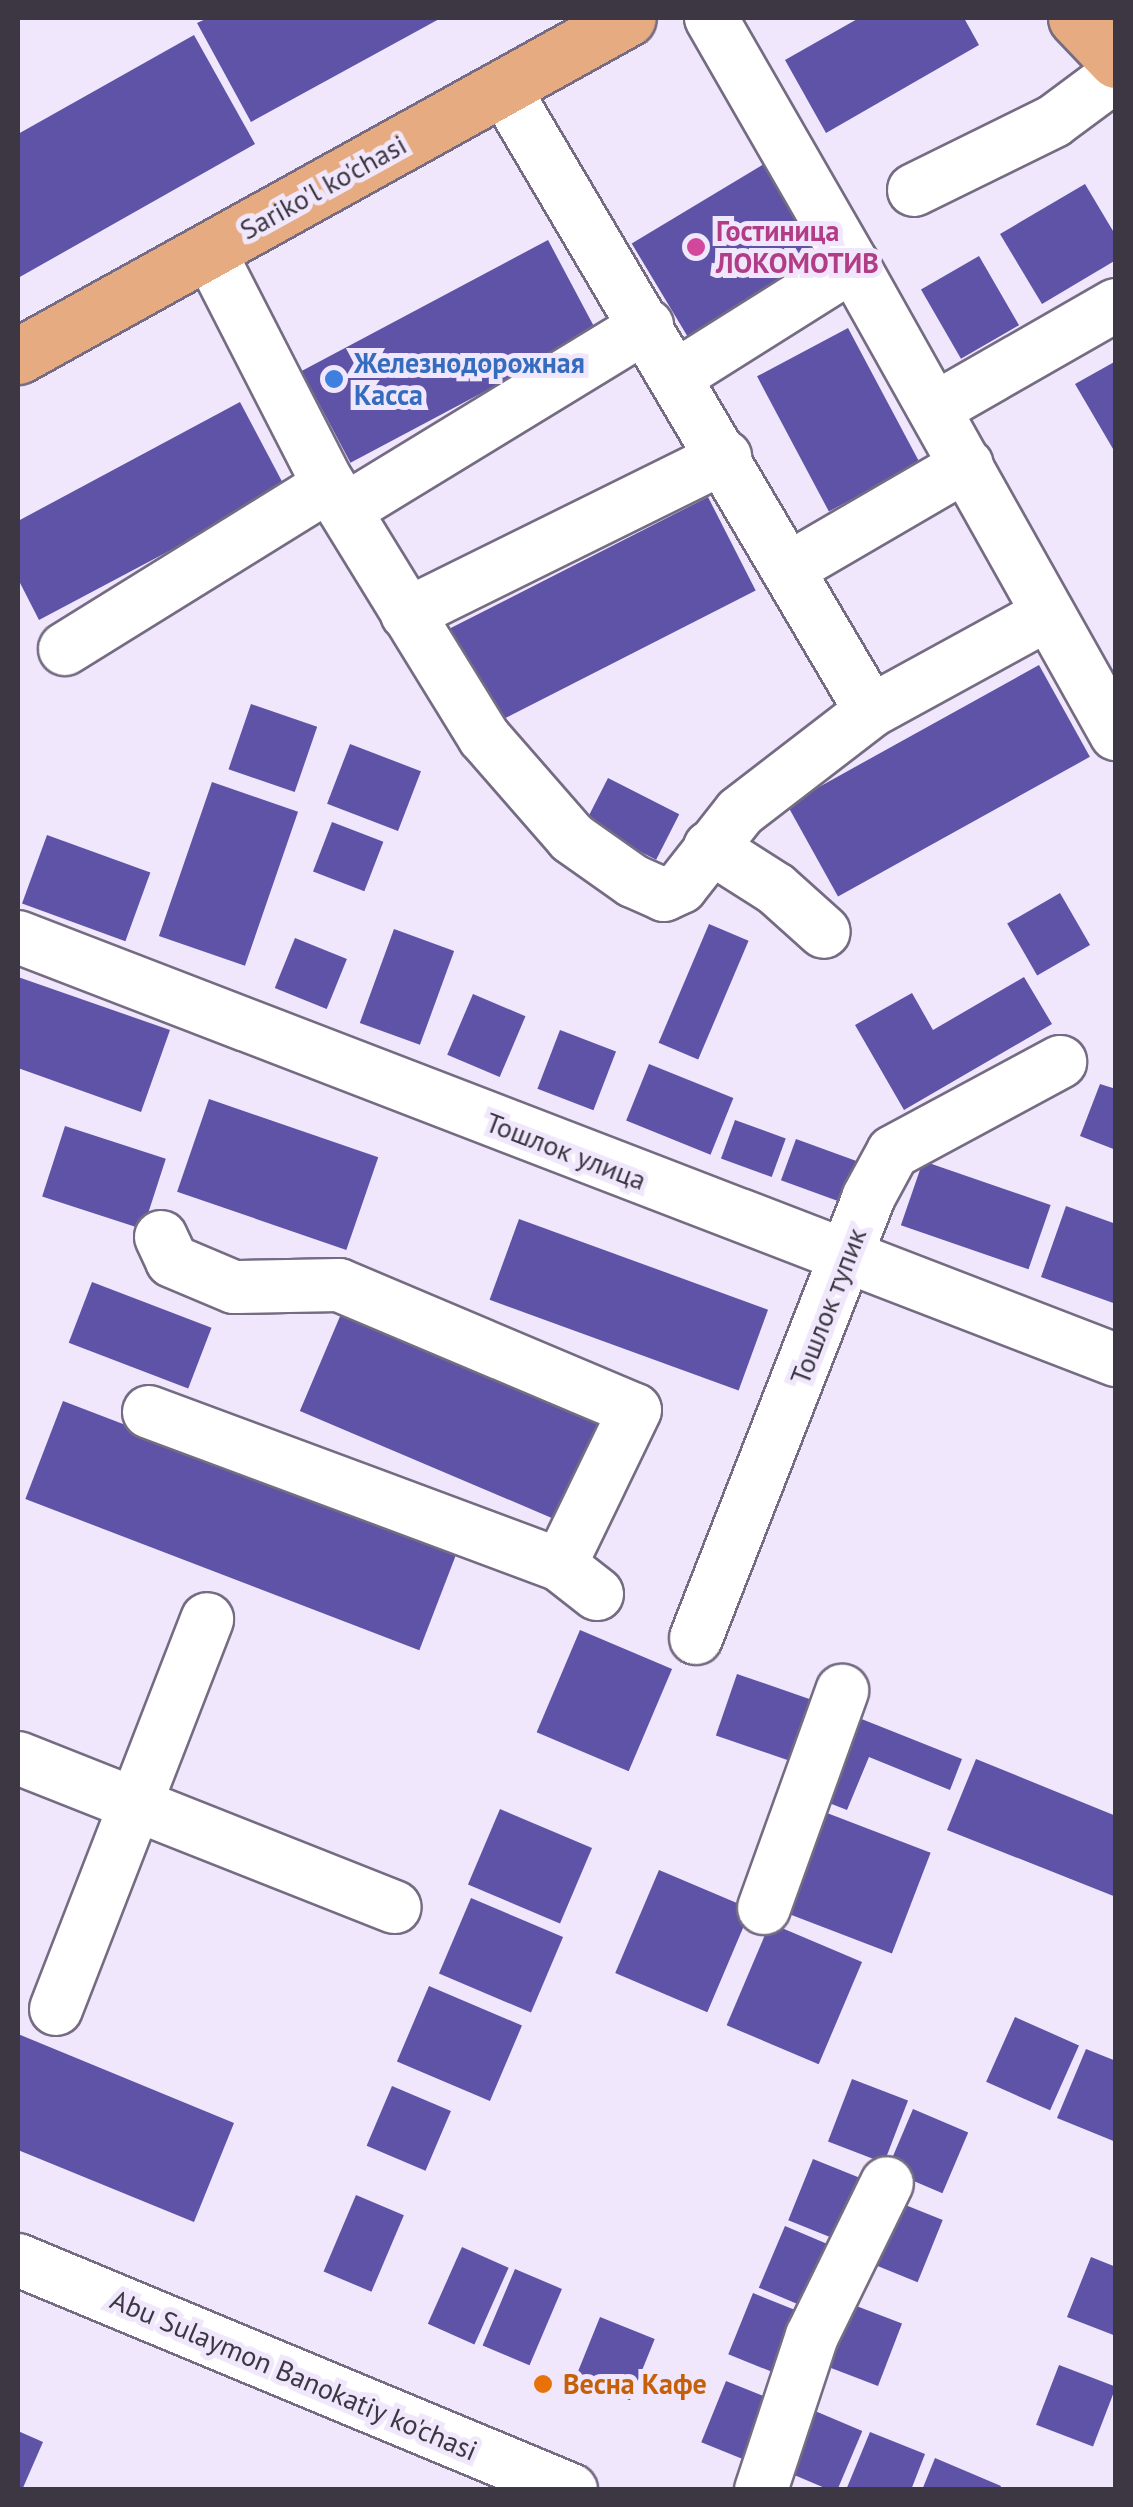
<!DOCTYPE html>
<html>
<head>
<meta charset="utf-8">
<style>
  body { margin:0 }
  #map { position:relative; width:1133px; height:2507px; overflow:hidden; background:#f0e7fc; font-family:"PT Sans",sans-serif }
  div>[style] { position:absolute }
  .building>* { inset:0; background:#5e53a6; transform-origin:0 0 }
  .roads { filter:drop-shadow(2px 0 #756c83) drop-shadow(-2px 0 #756c83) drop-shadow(0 2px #756c83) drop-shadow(0 -2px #756c83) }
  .minor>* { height:52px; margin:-26px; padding:0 26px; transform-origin:26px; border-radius:26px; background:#fff }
  .major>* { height:55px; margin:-27.5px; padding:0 27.5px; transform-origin:27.5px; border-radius:27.5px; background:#e6ab80 }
  .dots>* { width:28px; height:28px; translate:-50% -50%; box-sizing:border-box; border:5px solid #f0e7fc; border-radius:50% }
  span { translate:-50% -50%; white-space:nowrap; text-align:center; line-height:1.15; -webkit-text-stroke:10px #f0e7fc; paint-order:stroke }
  .street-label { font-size:28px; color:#3c3742 }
  .hotel-label { font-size:28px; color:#b23c85; font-weight:700 }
  .left { translate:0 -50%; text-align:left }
  .shop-label { font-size:28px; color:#366cbe; font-weight:700 }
  .food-label { font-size:28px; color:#c56008; font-weight:700 }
  .frame { position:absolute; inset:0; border:20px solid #3c3742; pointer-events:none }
</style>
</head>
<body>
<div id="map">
  <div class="building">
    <div style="clip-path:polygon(208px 18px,441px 18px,251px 122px,197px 23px)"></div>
    <div style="clip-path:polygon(859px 18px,964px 18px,979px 45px,826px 133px,785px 60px)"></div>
    <div style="clip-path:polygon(194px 35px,255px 144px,18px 278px,18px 134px)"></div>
    <div style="left:774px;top:158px;width:117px;height:166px;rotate:59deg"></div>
    <div style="clip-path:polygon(1085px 184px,1116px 236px,1116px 260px,1042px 304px,1000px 234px)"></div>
    <div style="left:548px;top:240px;width:104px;height:279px;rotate:62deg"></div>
    <div style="left:979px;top:256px;width:80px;height:67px;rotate:60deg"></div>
    <div style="left:848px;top:328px;width:153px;height:103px;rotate:62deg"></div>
    <div style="clip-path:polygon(1116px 361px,1116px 454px,1075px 384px)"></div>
    <div style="clip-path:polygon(240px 402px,286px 489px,39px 620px,18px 579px,18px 521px)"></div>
    <div style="left:708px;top:497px;width:105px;height:292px;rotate:63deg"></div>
    <div style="left:1039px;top:665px;width:105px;height:288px;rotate:61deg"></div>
    <div style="left:251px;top:704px;width:70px;height:69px;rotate:19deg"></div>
    <div style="left:350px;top:744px;width:76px;height:64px;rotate:21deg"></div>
    <div style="left:608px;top:778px;width:80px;height:51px;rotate:27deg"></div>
    <div style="left:212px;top:782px;width:91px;height:163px;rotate:19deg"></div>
    <div style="left:332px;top:822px;width:55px;height:53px;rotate:21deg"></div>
    <div style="left:47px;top:835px;width:110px;height:73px;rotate:20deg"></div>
    <div style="left:1060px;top:893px;width:60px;height:61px;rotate:60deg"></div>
    <div style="left:709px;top:924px;width:43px;height:129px;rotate:23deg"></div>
    <div style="left:394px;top:929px;width:64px;height:100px;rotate:20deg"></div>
    <div style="left:295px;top:938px;width:56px;height:54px;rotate:22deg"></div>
    <div style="clip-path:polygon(18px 977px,170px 1030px,141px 1112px,18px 1068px)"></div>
    <div style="clip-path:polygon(1024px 977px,1052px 1024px,904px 1110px,855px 1025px,912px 993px,933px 1030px)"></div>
    <div style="left:473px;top:994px;width:57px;height:66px;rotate:23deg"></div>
    <div style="left:560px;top:1030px;width:60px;height:63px;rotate:21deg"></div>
    <div style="left:649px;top:1064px;width:91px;height:61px;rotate:22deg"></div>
    <div style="clip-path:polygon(1100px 1084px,1116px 1089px,1116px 1150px,1080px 1136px)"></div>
    <div style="left:209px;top:1099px;width:179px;height:98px;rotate:19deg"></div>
    <div style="left:735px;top:1120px;width:54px;height:41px;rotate:20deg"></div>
    <div style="left:65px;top:1126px;width:106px;height:74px;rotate:18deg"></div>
    <div style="left:796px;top:1139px;width:84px;height:44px;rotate:20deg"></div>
    <div style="left:923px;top:1161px;width:135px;height:68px;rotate:19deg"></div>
    <div style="clip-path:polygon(1066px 1206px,1116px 1224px,1116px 1304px,1041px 1277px)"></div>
    <div style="left:519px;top:1219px;width:265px;height:86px;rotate:20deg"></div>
    <div style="left:92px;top:1282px;width:128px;height:65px;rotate:21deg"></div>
    <div style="left:344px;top:1307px;width:280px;height:113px;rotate:23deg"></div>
    <div style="left:63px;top:1401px;width:422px;height:105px;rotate:21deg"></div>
    <div style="left:580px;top:1630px;width:100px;height:111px;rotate:23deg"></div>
    <div style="left:737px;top:1674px;width:91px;height:65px;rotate:19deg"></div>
    <div style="clip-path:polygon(854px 1716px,962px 1759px,950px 1790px,869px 1757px,847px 1810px,824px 1801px)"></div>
    <div style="clip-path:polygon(976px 1759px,1116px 1816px,1116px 1897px,947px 1830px)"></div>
    <div style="left:500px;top:1809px;width:100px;height:82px;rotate:23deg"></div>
    <div style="left:827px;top:1813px;width:111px;height:108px;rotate:21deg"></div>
    <div style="left:659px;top:1870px;width:100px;height:112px;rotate:23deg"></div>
    <div style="left:471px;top:1898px;width:100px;height:82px;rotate:23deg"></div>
    <div style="left:770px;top:1923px;width:100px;height:111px;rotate:23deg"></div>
    <div style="left:429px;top:1986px;width:101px;height:82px;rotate:23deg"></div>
    <div style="left:1015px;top:2017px;width:70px;height:71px;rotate:24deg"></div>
    <div style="clip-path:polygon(18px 2034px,234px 2123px,194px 2222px,18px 2150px)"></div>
    <div style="clip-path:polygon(1086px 2049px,1116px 2061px,1116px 2142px,1057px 2118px)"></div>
    <div style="left:852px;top:2079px;width:60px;height:67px;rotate:21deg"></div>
    <div style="left:392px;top:2086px;width:64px;height:65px;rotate:23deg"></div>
    <div style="left:913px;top:2109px;width:60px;height:66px;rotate:23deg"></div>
    <div style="left:813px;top:2159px;width:59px;height:66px;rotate:22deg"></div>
    <div style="left:356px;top:2195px;width:52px;height:83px;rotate:23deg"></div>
    <div style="left:888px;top:2198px;width:59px;height:67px;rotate:22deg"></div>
    <div style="left:785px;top:2226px;width:60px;height:67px;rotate:23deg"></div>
    <div style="left:462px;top:2247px;width:51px;height:84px;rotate:24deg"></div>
    <div style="clip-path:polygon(1091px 2257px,1116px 2267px,1116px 2336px,1067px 2317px)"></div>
    <div style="left:515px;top:2269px;width:51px;height:83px;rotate:23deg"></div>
    <div style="left:753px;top:2293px;width:61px;height:66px;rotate:22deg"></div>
    <div style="left:846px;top:2302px;width:60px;height:67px;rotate:21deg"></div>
    <div style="left:600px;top:2317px;width:59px;height:66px;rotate:22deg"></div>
    <div style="left:1059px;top:2365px;width:61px;height:64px;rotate:21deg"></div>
    <div style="left:726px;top:2381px;width:58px;height:66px;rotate:22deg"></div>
    <div style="left:808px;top:2408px;width:59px;height:67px;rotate:23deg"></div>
    <div style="clip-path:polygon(18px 2431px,43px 2442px,22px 2490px,18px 2490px)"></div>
    <div style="clip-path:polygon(870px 2432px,925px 2454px,911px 2490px,846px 2490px)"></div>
    <div style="clip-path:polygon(935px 2458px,1001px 2486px,999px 2490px,922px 2490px)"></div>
  </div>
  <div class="roads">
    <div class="minor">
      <div style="left:503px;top:87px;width:724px;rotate:59.47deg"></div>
      <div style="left:871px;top:711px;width:202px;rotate:-28.7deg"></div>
      <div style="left:914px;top:190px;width:156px;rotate:-26.2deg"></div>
      <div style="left:1054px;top:121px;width:77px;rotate:-36.6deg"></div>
      <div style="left:209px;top:251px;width:263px;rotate:62.9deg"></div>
      <div style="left:329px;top:485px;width:296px;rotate:58.4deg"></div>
      <div style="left:484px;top:737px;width:134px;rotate:48.9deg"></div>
      <div style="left:572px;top:838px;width:75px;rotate:35.2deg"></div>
      <div style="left:633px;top:881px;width:34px;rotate:24deg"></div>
      <div style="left:664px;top:895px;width:19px;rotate:-25deg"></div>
      <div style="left:681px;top:887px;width:95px;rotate:-51.8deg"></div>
      <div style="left:740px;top:812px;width:165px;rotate:-37.6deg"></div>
      <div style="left:853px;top:265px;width:538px;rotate:60.72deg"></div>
      <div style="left:678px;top:375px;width:207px;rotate:-32.2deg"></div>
      <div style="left:853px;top:265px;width:285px;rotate:-119.9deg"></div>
      <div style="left:936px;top:408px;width:207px;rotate:-29.8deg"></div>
      <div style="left:345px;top:510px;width:354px;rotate:-31.4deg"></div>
      <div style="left:788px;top:569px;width:207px;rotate:-30.2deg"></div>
      <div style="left:407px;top:614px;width:355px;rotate:-26.3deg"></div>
      <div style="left:65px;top:649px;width:311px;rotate:-31.8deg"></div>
      <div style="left:710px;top:847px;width:78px;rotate:32.5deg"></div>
      <div style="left:776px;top:889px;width:64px;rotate:41.9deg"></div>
      <div style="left:18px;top:937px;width:1177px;rotate:21.07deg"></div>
      <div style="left:161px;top:1237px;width:26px;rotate:65deg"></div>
      <div style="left:172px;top:1261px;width:67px;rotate:22.8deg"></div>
      <div style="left:234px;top:1287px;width:105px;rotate:-1.1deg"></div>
      <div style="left:339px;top:1285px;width:321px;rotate:22.9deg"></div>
      <div style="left:635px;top:1410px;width:172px;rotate:115.8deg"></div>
      <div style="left:149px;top:1412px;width:439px;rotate:20.4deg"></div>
      <div style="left:560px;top:1565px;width:47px;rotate:38.1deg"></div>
      <div style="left:696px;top:1638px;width:472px;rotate:-68.6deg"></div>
      <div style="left:868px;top:1198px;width:52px;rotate:-61.5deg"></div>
      <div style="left:893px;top:1152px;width:190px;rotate:-28.3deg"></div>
      <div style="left:18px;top:1758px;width:405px;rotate:21.6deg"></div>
      <div style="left:764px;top:1908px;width:231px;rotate:-70.2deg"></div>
      <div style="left:56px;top:2009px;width:418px;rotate:-68.8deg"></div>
      <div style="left:18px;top:2260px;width:599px;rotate:22.58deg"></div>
      <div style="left:761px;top:2490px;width:162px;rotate:-71.7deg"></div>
      <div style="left:812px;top:2336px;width:170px;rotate:-63.9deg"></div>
    </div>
    <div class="major">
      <div style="left:1076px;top:18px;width:58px;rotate:46.4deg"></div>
      <div style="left:18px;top:356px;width:697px;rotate:-28.99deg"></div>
    </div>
  </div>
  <div class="dots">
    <div style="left:696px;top:247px;background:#d1479c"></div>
    <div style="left:334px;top:379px;background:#3f7fe0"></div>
    <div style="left:543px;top:2384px;background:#e8710a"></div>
  </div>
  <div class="street-label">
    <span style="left:323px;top:187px;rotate:-29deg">Sariko'l ko'chasi</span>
    <span style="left:566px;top:1151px;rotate:21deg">Тошлок улица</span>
    <span style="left:828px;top:1306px;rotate:-69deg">Тошлок тупик</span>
    <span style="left:294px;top:2375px;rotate:23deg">Abu Sulaymon Banokatiy ko'chasi</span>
  </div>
  <div class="hotel-label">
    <span class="left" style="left:716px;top:247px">Гостиница<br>ЛОКОМОТИВ</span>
  </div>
  <div class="shop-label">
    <span class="left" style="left:354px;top:379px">Железнодорожная<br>Касса</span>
  </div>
  <div class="food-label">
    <span class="left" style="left:563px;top:2384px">Весна Кафе</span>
  </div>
  <div class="frame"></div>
</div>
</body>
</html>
